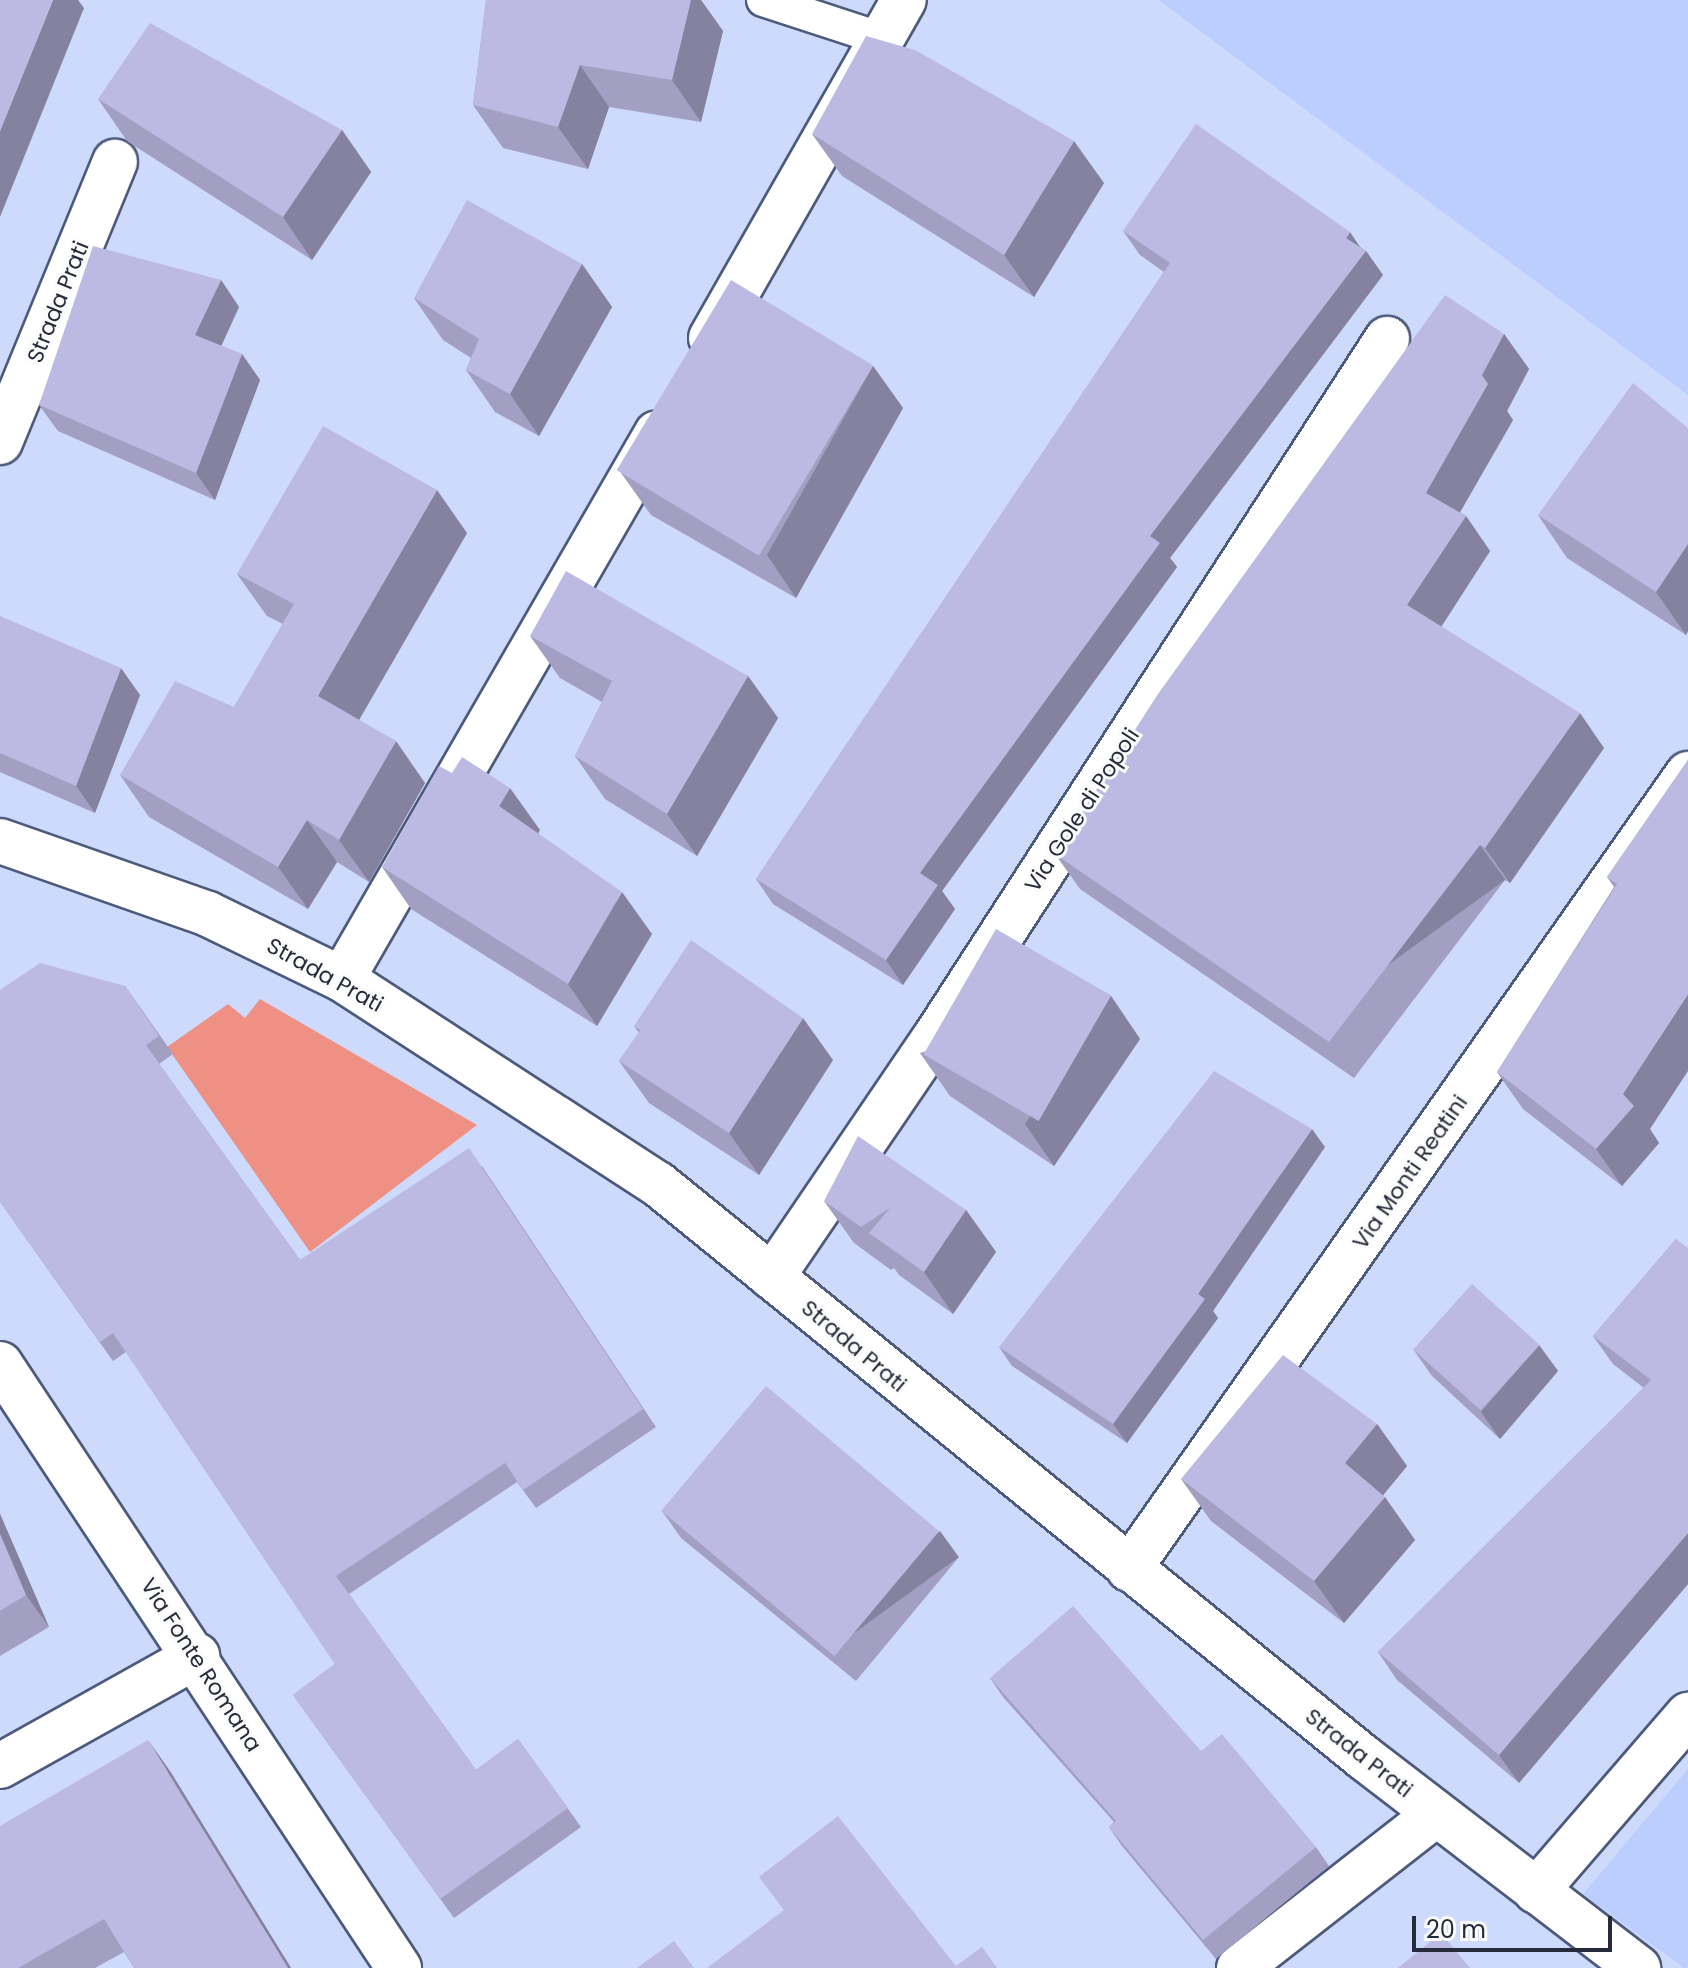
<!DOCTYPE html>
<html>
<head>
<meta charset="utf-8">
<style>
  body { margin:0 }
  #map { position:relative; width:1688px; height:1968px; overflow:hidden; background:#cddafb; font-family:Poppins,sans-serif }
  div>[style] { position:absolute }
  .built>* { inset:0; background:#bccefd }
  .green>* { inset:0; background:#ef9084 }
  .roads { filter:drop-shadow(2px 0 #4c5a7c) drop-shadow(-2px 0 #4c5a7c) drop-shadow(0 2px #4c5a7c) drop-shadow(0 -2px #4c5a7c) }
  .lane>* { height:32px; margin:-16px; padding:0 16px; transform-origin:16px; border-radius:16px; background:#fff }
  .street>* { height:44px; margin:-22px; padding:0 22px; transform-origin:22px; border-radius:22px; background:#fff }
  .secondary>* { height:44px; margin:-22px; padding:0 22px; transform-origin:22px; border-radius:22px; background:#fff }
  .wall>* { inset:0; background:#a29fc3 }
  .shaded-wall>* { inset:0; background:#84829f; transform-origin:0 0 }
  .building>* { inset:0; background:#bcb9e3; transform-origin:0 0 }
  span { translate:-50% -50%; white-space:nowrap; text-align:center; line-height:1.15; -webkit-text-stroke:6px #fbfbfb; paint-order:stroke }
  .street-label { font-size:22px; color:#252b3a }
  .scale { position:absolute; left:1412px; top:1916px; width:200px; height:36px; box-sizing:border-box; border:4px solid #252b3a; border-top:0; padding-left:10px; font-size:24px; line-height:28px; white-space:nowrap; color:#252b3a; -webkit-text-stroke:6px #fbfbfb; paint-order:stroke }
</style>
</head>
<body>
<div id="map">
  <div class="built">
    <div style="clip-path:polygon(1159px 0,1688px 0,1688px 395px)"></div>
    <div style="clip-path:polygon(1688px 1769px,1688px 1968px,1684px 1968px,1583px 1894px)"></div>
  </div>
  <div class="green">
    <div style="clip-path:polygon(260px 999px,477px 1125px,310px 1252px,167px 1047px,228px 1004px,245px 1018px)"></div>
  </div>
  <div class="roads">
    <div class="lane">
      <div style="left:763px;top:0;width:125px;rotate:18.1deg"></div>
    </div>
    <div class="street">
      <div style="left:711px;top:338px;width:389px;rotate:-60.3deg"></div>
      <div style="left:0;top:442px;width:303px;rotate:-67.7deg"></div>
      <div style="left:0;top:841px;width:220px;rotate:19.3deg"></div>
      <div style="left:208px;top:914px;width:149px;rotate:25.9deg"></div>
      <div style="left:342px;top:979px;width:377px;rotate:33deg"></div>
      <div style="left:658px;top:1184px;width:908px;rotate:39.1deg"></div>
      <div style="left:1363px;top:1757px;width:347px;rotate:37.5deg"></div>
      <div style="left:342px;top:979px;width:630px;rotate:-60.02deg"></div>
      <div style="left:772px;top:1277px;width:288px;rotate:-55.8deg"></div>
      <div style="left:934px;top:1039px;width:834px;rotate:-57.09deg"></div>
      <div style="left:1129px;top:1569px;width:972px;rotate:-54.89deg"></div>
      <div style="left:0;top:1766px;width:226px;rotate:-29.2deg"></div>
      <div style="left:1536px;top:1891px;width:233px;rotate:-49.2deg"></div>
      <div style="left:1239px;top:1968px;width:250px;rotate:-38deg"></div>
    </div>
    <div class="secondary">
      <div style="left:0;top:1364px;width:724px;rotate:56.55deg"></div>
    </div>
  </div>
  <div class="wall">
    <div style="clip-path:polygon(486px 0,701px 0,723px 31px,701px 122px,609px 107px,588px 169px,503px 148px,473px 105px)"></div>
    <div style="clip-path:polygon(98px 99px,342px 130px,371px 172px,312px 260px,127px 141px)"></div>
    <div style="clip-path:polygon(812px 134px,1104px 183px,1034px 297px,842px 176px)"></div>
    <div style="clip-path:polygon(1123px 231px,1359px 246px,1366px 251px,1383px 275px,1170px 558px,1177px 567px,942px 891px,955px 909px,903px 985px,773px 904px,756px 879px,1164px 272px,1140px 255px)"></div>
    <div style="clip-path:polygon(582px 264px,612px 307px,539px 436px,495px 412px,466px 370px,471px 358px,443px 340px,414px 298px)"></div>
    <div style="clip-path:polygon(221px 280px,239px 307px,221px 346px,242px 354px,260px 380px,215px 500px,58px 431px,39px 405px)"></div>
    <div style="clip-path:polygon(1504px 334px,1529px 369px,1507px 411px,1513px 420px,1460px 512px,1466px 516px,1490px 551px,1441px 627px,1604px 748px,1510px 883px,1505px 880px,1354px 1078px,1080px 889px,1055px 854px)"></div>
    <div style="clip-path:polygon(873px 366px,903px 408px,796px 598px,651px 515px,621px 473px)"></div>
    <div style="clip-path:polygon(1688px 428px,1688px 631px,1686px 635px,1567px 558px,1538px 515px)"></div>
    <div style="clip-path:polygon(467px 533px,359px 720px,425px 783px,369px 882px,337px 862px,308px 909px,149px 817px,120px 775px,234px 707px,283px 624px,267px 616px,237px 574px)"></div>
    <div style="clip-path:polygon(0 616px,140px 695px,95px 813px,0 772px)"></div>
    <div style="clip-path:polygon(530px 636px,748px 676px,778px 718px,697px 856px,605px 799px,575px 756px,602px 702px,560px 678px)"></div>
    <div style="clip-path:polygon(1688px 760px,1650px 1129px,1659px 1143px,1622px 1186px,1523px 1109px,1497px 1072px,1614px 887px,1607px 877px)"></div>
    <div style="clip-path:polygon(540px 830px,538px 833px,652px 934px,597px 1026px,411px 909px,382px 867px)"></div>
    <div style="clip-path:polygon(125px 986px,173px 1054px,159px 1064px,300px 1260px,482px 1166px,656px 1427px,536px 1508px,517px 1482px,349px 1594px,476px 1770px,518px 1739px,581px 1827px,454px 1918px,293px 1695px,335px 1664px,126px 1352px,113px 1361px,0 1202px)"></div>
    <div style="clip-path:polygon(1111px 996px,1140px 1039px,1054px 1166px,950px 1096px,920px 1053px)"></div>
    <div style="clip-path:polygon(634px 1026px,833px 1060px,759px 1175px,649px 1103px,619px 1061px,639px 1033px)"></div>
    <div style="clip-path:polygon(1325px 1147px,1213px 1311px,1218px 1318px,1127px 1443px,1012px 1366px,999px 1347px)"></div>
    <div style="clip-path:polygon(824px 1201px,966px 1210px,996px 1252px,953px 1314px,899px 1275px,894px 1268px,891px 1270px,854px 1243px)"></div>
    <div style="clip-path:polygon(1676px 1239px,1688px 1584px,1519px 1783px,1397px 1680px,1378px 1652px,1644px 1388px,1613px 1364px,1593px 1336px)"></div>
    <div style="clip-path:polygon(1539px 1345px,1558px 1371px,1500px 1439px,1432px 1376px,1413px 1349px)"></div>
    <div style="clip-path:polygon(1377px 1424px,1407px 1466px,1383px 1495px,1415px 1540px,1344px 1623px,1211px 1521px,1181px 1479px)"></div>
    <div style="clip-path:polygon(662px 1511px,959px 1557px,856px 1681px,681px 1538px)"></div>
    <div style="clip-path:polygon(0 1514px,49px 1627px,0 1656px)"></div>
    <div style="clip-path:polygon(990px 1678px,1201px 1751px,1316px 1847px,1329px 1866px,1216px 1959px,1122px 1846px,1109px 1827px,1114px 1822px,1003px 1697px)"></div>
    <div style="clip-path:polygon(170px 1771px,291px 1968px,134px 1968px,124px 1952px,95px 1968px,0 1968px)"></div>
  </div>
  <div class="shaded-wall">
    <div style="clip-path:polygon(53px 0,78px 0,84px 8px,0 217px,0 131px)"></div>
    <div style="clip-path:polygon(691px 0,701px 0,723px 31px,701px 122px,672px 80px)"></div>
    <div style="clip-path:polygon(580px 65px,609px 107px,588px 169px,558px 127px)"></div>
    <div style="clip-path:polygon(342px 130px,371px 172px,312px 260px,283px 217px)"></div>
    <div style="clip-path:polygon(1074px 141px,1104px 183px,1034px 297px,1004px 255px)"></div>
    <div style="clip-path:polygon(1350px 232px,1364px 253px,1366px 251px,1383px 275px,1170px 558px,1177px 567px,942px 891px,955px 909px,903px 985px,886px 960px,920px 873px,1150px 536px)"></div>
    <div style="clip-path:polygon(582px 264px,612px 307px,539px 436px,510px 394px)"></div>
    <div style="clip-path:polygon(221px 280px,239px 307px,214px 362px,195px 335px)"></div>
    <div style="clip-path:polygon(1504px 334px,1529px 369px,1507px 411px,1513px 420px,1451px 528px,1426px 493px,1482px 375px)"></div>
    <div style="clip-path:polygon(242px 354px,260px 380px,215px 500px,196px 473px)"></div>
    <div style="clip-path:polygon(873px 366px,903px 408px,796px 598px,767px 555px)"></div>
    <div style="clip-path:polygon(437px 490px,467px 533px,348px 739px,318px 696px)"></div>
    <div style="clip-path:polygon(1466px 516px,1490px 551px,1432px 641px,1407px 605px)"></div>
    <div style="clip-path:polygon(1688px 544px,1688px 631px,1686px 635px,1656px 592px)"></div>
    <div style="clip-path:polygon(121px 668px,140px 695px,95px 813px,76px 786px)"></div>
    <div style="clip-path:polygon(748px 676px,778px 718px,697px 856px,667px 814px)"></div>
    <div style="clip-path:polygon(1580px 713px,1604px 748px,1510px 883px,1485px 848px)"></div>
    <div style="clip-path:polygon(396px 741px,425px 783px,369px 882px,339px 840px)"></div>
    <div style="clip-path:polygon(510px 788px,540px 830px,528px 848px,499px 806px)"></div>
    <div style="clip-path:polygon(307px 820px,337px 862px,308px 909px,278px 867px)"></div>
    <div style="left:1480px;top:845px;width:43px;height:248px;rotate:54deg"></div>
    <div style="clip-path:polygon(622px 892px,652px 934px,597px 1026px,568px 984px)"></div>
    <div style="clip-path:polygon(1688px 994px,1688px 1071px,1650px 1129px,1659px 1143px,1622px 1186px,1596px 1149px,1623px 1094px)"></div>
    <div style="clip-path:polygon(1111px 996px,1140px 1039px,1054px 1166px,1025px 1124px)"></div>
    <div style="clip-path:polygon(803px 1018px,833px 1060px,759px 1175px,729px 1133px)"></div>
    <div style="clip-path:polygon(1312px 1129px,1325px 1147px,1213px 1311px,1218px 1318px,1127px 1443px,1113px 1424px,1198px 1294px)"></div>
    <div style="clip-path:polygon(966px 1210px,996px 1252px,953px 1314px,924px 1272px)"></div>
    <div style="clip-path:polygon(1539px 1345px,1558px 1371px,1500px 1439px,1481px 1412px)"></div>
    <div style="clip-path:polygon(1377px 1424px,1407px 1466px,1375px 1505px,1345px 1463px)"></div>
    <div style="clip-path:polygon(1385px 1497px,1415px 1540px,1344px 1623px,1314px 1581px)"></div>
    <div style="clip-path:polygon(0 1514px,49px 1627px,26px 1595px,0 1534px)"></div>
    <div style="left:940px;top:1531px;width:32px;height:160px;rotate:54deg"></div>
    <div style="clip-path:polygon(1688px 1533px,1688px 1584px,1519px 1783px,1499px 1755px)"></div>
    <div style="clip-path:polygon(148px 1740px,170px 1771px,291px 1968px,288px 1968px)"></div>
  </div>
  <div class="building">
    <div style="clip-path:polygon(0 0,53px 0,0 131px)"></div>
    <div style="clip-path:polygon(486px 0,691px 0,672px 80px,580px 65px,558px 127px,473px 105px)"></div>
    <div style="clip-path:polygon(150px 23px,342px 130px,283px 217px,98px 99px)"></div>
    <div style="clip-path:polygon(866px 36px,915px 50px,1074px 141px,1004px 255px,812px 134px)"></div>
    <div style="clip-path:polygon(1196px 124px,1350px 232px,1346px 238px,1366px 251px,1150px 536px,1160px 543px,920px 873px,938px 885px,886px 960px,756px 879px,1170px 263px,1123px 231px)"></div>
    <div style="clip-path:polygon(467px 200px,582px 264px,510px 394px,466px 370px,479px 339px,414px 298px)"></div>
    <div style="clip-path:polygon(93px 246px,221px 280px,195px 335px,242px 354px,196px 473px,39px 405px)"></div>
    <div style="left:731px;top:280px;width:166px;height:222px;rotate:31deg"></div>
    <div style="clip-path:polygon(1445px 295px,1504px 334px,1482px 375px,1488px 384px,1426px 493px,1466px 516px,1407px 605px,1580px 713px,1485px 848px,1480px 845px,1329px 1042px,1055px 854px,1158px 694px)"></div>
    <div style="clip-path:polygon(1633px 383px,1688px 428px,1688px 544px,1656px 592px,1538px 515px)"></div>
    <div style="clip-path:polygon(323px 426px,437px 490px,318px 696px,396px 741px,339px 840px,307px 820px,278px 867px,120px 775px,175px 681px,234px 707px,294px 604px,237px 574px)"></div>
    <div style="clip-path:polygon(566px 571px,748px 676px,667px 814px,575px 756px,612px 681px,530px 636px)"></div>
    <div style="clip-path:polygon(0 616px,121px 668px,76px 786px,0 753px)"></div>
    <div style="clip-path:polygon(462px 757px,510px 788px,499px 806px,622px 892px,568px 984px,382px 867px,439px 766px,452px 773px)"></div>
    <div style="clip-path:polygon(1688px 760px,1688px 994px,1623px 1094px,1634px 1106px,1596px 1149px,1497px 1072px,1617px 884px,1607px 877px)"></div>
    <div style="left:996px;top:929px;width:133px;height:145px;rotate:30deg"></div>
    <div style="clip-path:polygon(691px 940px,803px 1018px,729px 1133px,619px 1061px,640px 1030px,634px 1026px)"></div>
    <div style="clip-path:polygon(40px 963px,125px 986px,159px 1036px,146px 1045px,300px 1260px,469px 1148px,643px 1409px,523px 1490px,505px 1463px,336px 1576px,476px 1770px,518px 1739px,568px 1808px,440px 1899px,293px 1695px,335px 1664px,113px 1333px,100px 1342px,0 1202px,0 990px)"></div>
    <div style="clip-path:polygon(1214px 1071px,1312px 1129px,1198px 1294px,1205px 1299px,1113px 1424px,999px 1347px)"></div>
    <div style="clip-path:polygon(858px 1136px,966px 1210px,924px 1272px,869px 1233px,890px 1208px,861px 1227px,824px 1201px)"></div>
    <div style="clip-path:polygon(1676px 1239px,1688px 1248px,1688px 1533px,1499px 1755px,1378px 1652px,1651px 1380px,1593px 1336px)"></div>
    <div style="left:1472px;top:1284px;width:91px;height:88px;rotate:42deg"></div>
    <div style="clip-path:polygon(1283px 1355px,1377px 1424px,1345px 1463px,1385px 1497px,1314px 1581px,1181px 1479px)"></div>
    <div style="left:766px;top:1386px;width:226px;height:163px;rotate:40deg"></div>
    <div style="clip-path:polygon(0 1534px,26px 1595px,0 1611px)"></div>
    <div style="clip-path:polygon(1073px 1606px,1201px 1751px,1222px 1734px,1316px 1847px,1203px 1940px,1109px 1827px,1116px 1821px,990px 1678px)"></div>
    <div style="clip-path:polygon(148px 1740px,288px 1968px,134px 1968px,104px 1919px,18px 1968px,0 1968px,0 1826px)"></div>
    <div style="clip-path:polygon(838px 1816px,956px 1966px,982px 1947px,997px 1968px,707px 1968px,784px 1910px,759px 1877px)"></div>
    <div style="clip-path:polygon(1441px 1933px,1470px 1968px,1398px 1968px)"></div>
    <div style="clip-path:polygon(674px 1941px,694px 1968px,637px 1968px)"></div>
  </div>
  <div class="street-label">
    <span style="left:58px;top:302px;rotate:-68deg">Strada Prati</span>
    <span style="left:1082px;top:810px;rotate:-57deg">Via Gole di Popoli</span>
    <span style="left:325px;top:975px;rotate:29deg">Strada Prati</span>
    <span style="left:1410px;top:1172px;rotate:-55deg">Via Monti Reatini</span>
    <span style="left:854px;top:1346px;rotate:40deg">Strada Prati</span>
    <span style="left:201px;top:1665px;rotate:57deg">Via Fonte Romana</span>
    <span style="left:1359px;top:1753px;rotate:38deg">Strada Prati</span>
  </div>
  <div class="scale">20 m</div>
</div>
</body>
</html>
